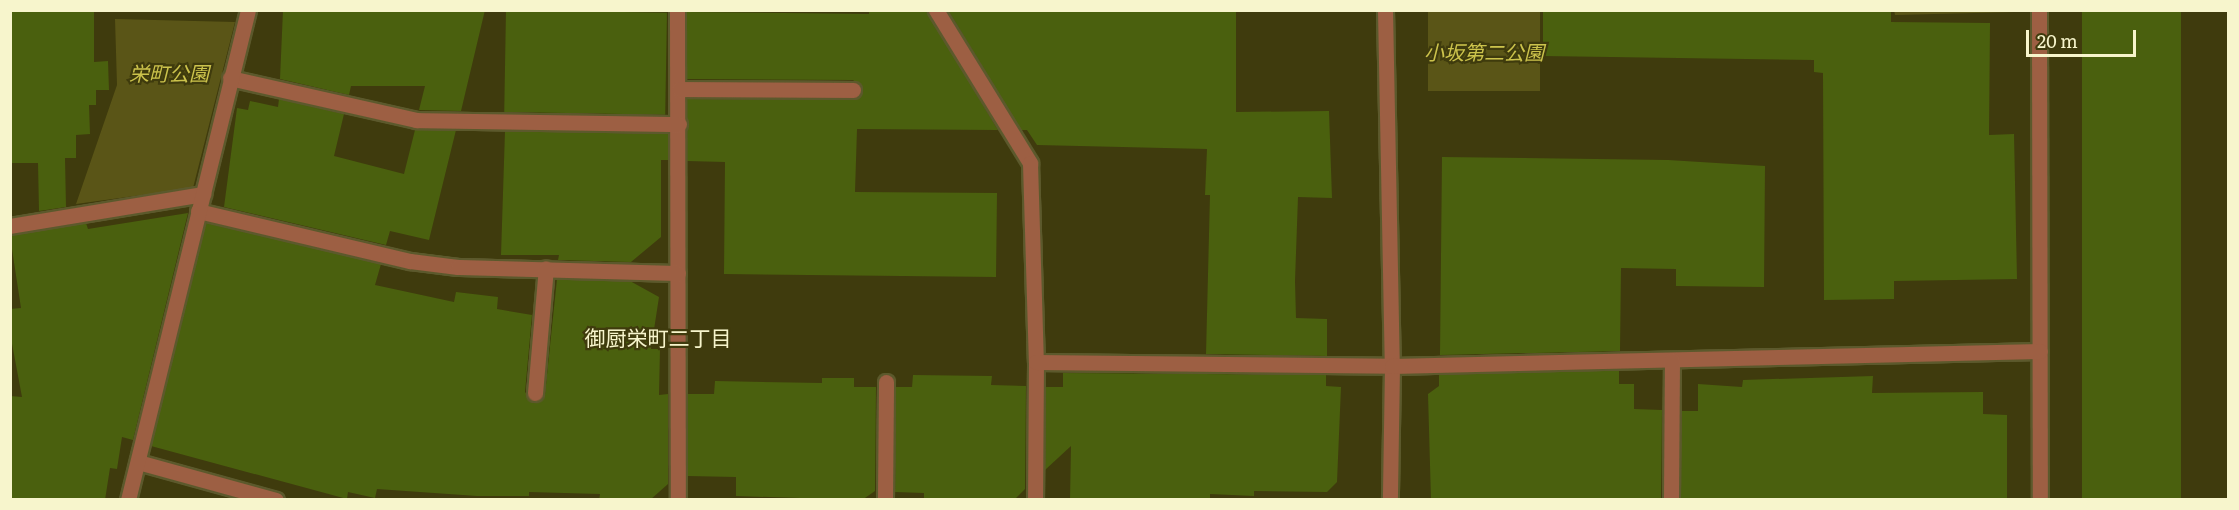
<!DOCTYPE html>
<html>
<head>
<meta charset="utf-8">
<style>
  body { margin:0 }
  #map { position:relative; width:2239px; height:510px; overflow:hidden; background:#3f3b0d; font-family:Literata,"Noto Sans JP",serif }
  div>[style] { position:absolute }
  .green>* { inset:0; background:#5a5517; transform-origin:0 0 }
  .building>* { inset:0; background:#4a600e; transform-origin:0 0 }
  .roads { filter:drop-shadow(2px 0 #5c592c) drop-shadow(-2px 0 #5c592c) drop-shadow(0 2px #5c592c) drop-shadow(0 -2px #5c592c) }
  .minor>* { height:15px; margin:-7.5px; padding:0 7.5px; transform-origin:7.5px; border-radius:7.5px; background:#9d5f43 }
  span { translate:-50% -50%; white-space:nowrap; text-align:center; line-height:1.15; -webkit-text-stroke:4.5px #3f3b0d; paint-order:stroke }
  .park-label { font-size:20px; color:#ccc34c; font-style:italic }
  .neighbourhood-label { font-size:21px; color:#f7f5cc }
  .frame { position:absolute; inset:0; border:12px solid #f7f5cc; pointer-events:none }
  .scale { position:absolute; left:2026px; top:30px; width:110px; height:27px; box-sizing:border-box; border:3px solid #f7f5cc; border-top:0; padding-left:8px; font-size:18px; line-height:21px; white-space:nowrap; color:#f7f5cc; -webkit-text-stroke:4px #3f3b0d; paint-order:stroke }
</style>
</head>
<body>
<div id="map">
  <div class="green">
    <div style="clip-path:polygon(2015px 10px,2015px 12px,1895px 15px,1894px 10px)"></div>
    <div style="left:1428px;top:11px;width:112px;height:80px"></div>
    <div style="clip-path:polygon(115px 19px,235px 22px,193px 188px,76px 204px,117px 85px)"></div>
  </div>
  <div class="building">
    <div style="clip-path:polygon(10px 10px,94px 10px,94px 62px,108px 61px,109px 90px,96px 90px,96px 105px,89px 105px,90px 134px,76px 135px,76px 158px,65px 158px,66px 207px,39px 211px,38px 163px,10px 163px)"></div>
    <div style="clip-path:polygon(283px 10px,485px 10px,461px 111px,419px 110px,425px 86px,351px 86px,349px 95px,280px 79px)"></div>
    <div style="left:506px;top:10px;width:161px;height:102px;rotate:1deg"></div>
    <div style="clip-path:polygon(869px 10px,926px 10px,998px 130px,857px 129px,855px 192px,997px 193px,996px 277px,724px 274px,725px 162px,687px 161px,687px 99px,853px 100px,863px 89px,853px 80px,687px 79px,687px 12px,869px 14px)"></div>
    <div style="clip-path:polygon(948px 10px,1236px 10px,1236px 112px,1329px 111px,1332px 198px,1298px 197px,1295px 281px,1296px 318px,1327px 319px,1327px 356px,1206px 354px,1210px 195px,1205px 195px,1207px 149px,1037px 145px,1027px 130px,1021px 130px)"></div>
    <div style="clip-path:polygon(1543px 10px,1891px 10px,1891px 22px,1990px 23px,1989px 135px,2014px 134px,2017px 279px,1894px 281px,1894px 299px,1824px 300px,1823px 73px,1814px 72px,1814px 60px,1543px 56px)"></div>
    <div style="left:2082px;top:10px;width:99px;height:490px"></div>
    <div style="clip-path:polygon(279px 99px,344px 114px,334px 156px,404px 174px,415px 130px,456px 130px,429px 240px,390px 231px,386px 245px,224px 207px,237px 108px,248px 110px,250px 101px,278px 107px)"></div>
    <div style="clip-path:polygon(505px 131px,668px 134px,668px 160px,661px 160px,661px 237px,631px 262px,558px 260px,559px 255px,501px 255px)"></div>
    <div style="clip-path:polygon(1442px 157px,1668px 160px,1765px 166px,1764px 287px,1676px 286px,1676px 269px,1621px 268px,1620px 351px,1440px 355px)"></div>
    <div style="clip-path:polygon(188px 213px,133px 440px,122px 437px,117px 469px,110px 468px,105px 500px,10px 500px,10px 396px,22px 397px,10px 333px,10px 309px,21px 308px,10px 236px,86px 223px,88px 229px)"></div>
    <div style="clip-path:polygon(206px 223px,381px 264px,375px 285px,454px 302px,456px 292px,498px 297px,497px 309px,532px 315px,525px 392px,534px 403px,545px 394px,557px 279px,630px 281px,659px 297px,651px 349px,660px 349px,659px 395px,668px 394px,668px 484px,650px 500px,599px 500px,600px 494px,529px 492px,529px 496px,477px 496px,377px 489px,375px 498px,348px 492px,347px 499px,151px 446px)"></div>
    <div style="clip-path:polygon(1619px 370px,1619px 384px,1634px 384px,1634px 409px,1662px 410px,1661px 500px,1431px 500px,1428px 394px,1439px 386px,1439px 375px)"></div>
    <div style="clip-path:polygon(1063px 373px,1326px 375px,1326px 386px,1341px 387px,1337px 482px,1327px 492px,1254px 491px,1254px 496px,1210px 494px,1210px 500px,1070px 500px,1071px 446px,1045px 470px,1046px 387px,1063px 387px)"></div>
    <div style="clip-path:polygon(913px 375px,992px 376px,991px 385px,1026px 386px,1025px 489px,1014px 500px,924px 500px,924px 493px,895px 492px,896px 387px,912px 387px)"></div>
    <div style="clip-path:polygon(1873px 376px,1872px 393px,1983px 392px,1983px 414px,2007px 415px,2007px 500px,1681px 500px,1681px 411px,1698px 411px,1698px 384px,1742px 387px,1743px 380px)"></div>
    <div style="clip-path:polygon(822px 378px,854px 378px,854px 387px,876px 387px,875px 491px,862px 500px,736px 496px,736px 477px,688px 476px,688px 394px,714px 394px,715px 381px,822px 383px)"></div>
  </div>
  <div class="roads">
    <div class="minor">
      <div style="left:677px;top:10px;width:490px;rotate:89.9deg"></div>
      <div style="left:936px;top:10px;width:180px;rotate:58.4deg"></div>
      <div style="left:1030px;top:163px;width:199px;rotate:88.3deg"></div>
      <div style="left:1036px;top:362px;width:138px;rotate:90.4deg"></div>
      <div style="left:1385px;top:10px;width:356px;rotate:88.9deg"></div>
      <div style="left:1392px;top:366px;width:134px;rotate:90.9deg"></div>
      <div style="left:2039px;top:10px;width:490px;rotate:89.9deg"></div>
      <div style="left:230px;top:78px;width:191px;rotate:12.7deg"></div>
      <div style="left:416px;top:120px;width:263px;rotate:0.9deg"></div>
      <div style="left:679px;top:89px;width:174px;rotate:0.3deg"></div>
      <div style="left:198px;top:211px;width:218px;rotate:13.3deg"></div>
      <div style="left:410px;top:261px;width:48px;rotate:7.1deg"></div>
      <div style="left:458px;top:267px;width:220px;rotate:1.6deg"></div>
      <div style="left:10px;top:226px;width:196px;rotate:-9.4deg"></div>
      <div style="left:1036px;top:362px;width:356px;rotate:0.6deg"></div>
      <div style="left:1392px;top:366px;width:648px;rotate:-1.33deg"></div>
      <div style="left:535px;top:393px;width:125px;rotate:-85deg"></div>
      <div style="left:138px;top:462px;width:143px;rotate:15.4deg"></div>
      <div style="left:128px;top:500px;width:504px;rotate:-76.24deg"></div>
      <div style="left:885px;top:500px;width:118px;rotate:-89.5deg"></div>
      <div style="left:1671px;top:500px;width:140px;rotate:-89.6deg"></div>
    </div>
  </div>
  <div class="park-label">
    <span style="left:1484px;top:51px">小坂第二公園</span>
    <span style="left:169px;top:72px">栄町公園</span>
  </div>
  <div class="neighbourhood-label">
    <span style="left:658px;top:337px">御厨栄町二丁目</span>
  </div>
  <div class="frame"></div>
  <div class="scale">20 m</div>
</div>
</body>
</html>
